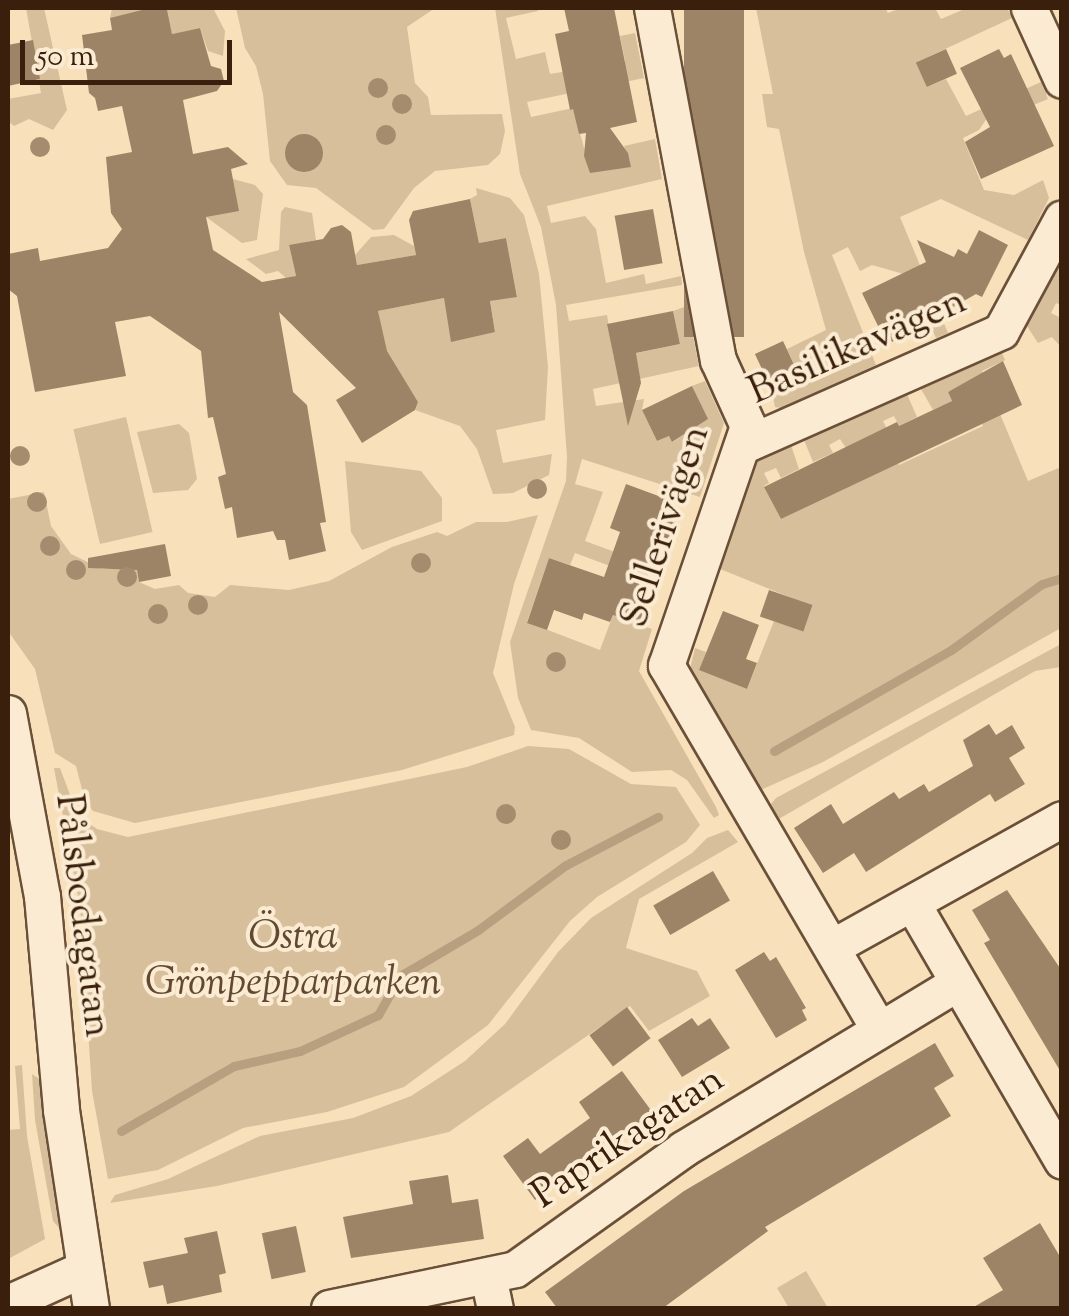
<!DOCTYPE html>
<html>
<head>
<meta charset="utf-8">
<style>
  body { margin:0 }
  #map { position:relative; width:1069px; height:1316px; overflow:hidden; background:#f8e0ba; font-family:"Sorts Mill Goudy",serif }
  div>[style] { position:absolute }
  .green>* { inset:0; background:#d8bf9c; transform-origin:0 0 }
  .stream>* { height:9px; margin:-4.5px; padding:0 4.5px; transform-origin:4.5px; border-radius:4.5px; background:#b79f7f }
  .building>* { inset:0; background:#9d8466; transform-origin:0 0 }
  .round { border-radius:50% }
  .roads { filter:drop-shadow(2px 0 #6a5038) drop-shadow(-2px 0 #6a5038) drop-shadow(0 2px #6a5038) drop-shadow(0 -2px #6a5038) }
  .minor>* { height:35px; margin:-17.5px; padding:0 17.5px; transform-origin:17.5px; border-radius:17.5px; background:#faebd2 }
  .trees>* { width:20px; height:20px; margin:-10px; border-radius:50%; background:#a68c6e }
  span { translate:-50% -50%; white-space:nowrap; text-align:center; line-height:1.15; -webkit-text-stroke:8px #faebd2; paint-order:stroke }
  .street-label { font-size:40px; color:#3a200c }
  .park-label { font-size:40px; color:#624830; font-style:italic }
  .frame { position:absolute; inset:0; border:10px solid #3a200c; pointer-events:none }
  .scale { position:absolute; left:20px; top:40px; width:212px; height:45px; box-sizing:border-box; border:5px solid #3a200c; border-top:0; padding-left:12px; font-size:30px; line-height:35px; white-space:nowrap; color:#3a200c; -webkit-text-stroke:8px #faebd2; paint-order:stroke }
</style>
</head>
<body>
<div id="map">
  <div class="green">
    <div style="clip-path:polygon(26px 8px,44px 8px,67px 110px,53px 130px,29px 119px,14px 126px,8px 121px,8px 99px,41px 93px)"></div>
    <div style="clip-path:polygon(112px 8px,213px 8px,225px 31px,223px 56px,208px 51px,200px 28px,172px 34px,166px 10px,110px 18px)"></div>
    <div style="clip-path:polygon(236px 8px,435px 8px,407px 27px,415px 83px,428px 97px,431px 115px,502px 114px,505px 131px,500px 154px,488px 165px,435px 171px,414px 188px,384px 229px,373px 230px,316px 188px,287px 185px,270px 161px,263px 94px,256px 66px,245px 48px)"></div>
    <div style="clip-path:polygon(495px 8px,537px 8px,538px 11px,506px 18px,516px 59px,545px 52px,550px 74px,625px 61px,620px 36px,635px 33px,644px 78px,527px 102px,531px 117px,573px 108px,588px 162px,625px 168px,630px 162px,624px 146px,655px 139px,662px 179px,547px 206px,551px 223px,585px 216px,596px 229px,606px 283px,644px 274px,646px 284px,681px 276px,682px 285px,566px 305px,569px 321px,607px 315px,614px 358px,680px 344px,673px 311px,687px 306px,699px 366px,593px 389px,596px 406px,644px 399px,642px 410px,657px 441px,669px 436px,673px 442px,707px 419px,692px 386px,705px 381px,724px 423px,700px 497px,582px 459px,575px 484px,603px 492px,585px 541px,615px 552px,610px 566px,575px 553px,570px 565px,549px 558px,527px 622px,600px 650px,613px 615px,652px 629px,639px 671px,716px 807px,719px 815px,714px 818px,687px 780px,671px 770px,632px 772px,579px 738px,531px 730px,518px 698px,510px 642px,566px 481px,567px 457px,556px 305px,541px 227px,520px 174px)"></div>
    <div style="clip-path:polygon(756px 8px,885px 8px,888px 13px,901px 8px,935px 8px,941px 19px,967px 8px,1007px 8px,1012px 18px,917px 62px,927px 87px,946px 79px,966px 116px,1041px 82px,1048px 99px,1007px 116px,987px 118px,979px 130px,963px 138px,984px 190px,1014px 195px,1043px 180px,1049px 198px,1028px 240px,941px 199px,900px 217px,948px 333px,936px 338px,907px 275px,872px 265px,860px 271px,848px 247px,832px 255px,876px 365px,781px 408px,775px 407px,772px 392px,801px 379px,787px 349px,826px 330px,804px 252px,779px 129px,767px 127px,762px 94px,773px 94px)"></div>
    <div style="clip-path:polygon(233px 179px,255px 185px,263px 194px,257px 240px,242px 243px,206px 217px)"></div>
    <div style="clip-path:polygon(476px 188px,510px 198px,524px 215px,539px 274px,548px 367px,545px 420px,496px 430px,503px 463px,552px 454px,549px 475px,513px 493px,493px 494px,477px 449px,460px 426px,415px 410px,418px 402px,396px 367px,387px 372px,378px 311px,444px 298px,455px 341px,495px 331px,490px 301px,517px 296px,506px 238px,479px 243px,470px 199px,477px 195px)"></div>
    <div style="clip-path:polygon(285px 207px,312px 213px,316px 240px,289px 246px,296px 276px,286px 278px,278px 271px,266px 274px,246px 259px,279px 250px,281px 212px)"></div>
    <div style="clip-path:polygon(394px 235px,414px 246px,416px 255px,357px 265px,355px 255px,371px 237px)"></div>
    <div style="clip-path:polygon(1061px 262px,1061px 305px,1056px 303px,1051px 313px,1061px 318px,1061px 347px,1052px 337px,1038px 343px,1027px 326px)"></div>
    <div style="clip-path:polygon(1002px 353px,1005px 360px,982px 371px,1028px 481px,1061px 467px,1061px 628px,823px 762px,763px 789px,755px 787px,690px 669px,695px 648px,706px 652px,700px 670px,747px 689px,774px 621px,803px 631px,812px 606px,720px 569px,756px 462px,791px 445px,799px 469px,781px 478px,776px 468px,764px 473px,769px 483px,764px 486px,781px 519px,865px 477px,840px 439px,829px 445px,833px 453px,813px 462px,804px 440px,907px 394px,917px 417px,899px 426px,894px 416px,883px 421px,888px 431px,884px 434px,899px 465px,983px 426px,969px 395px,959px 387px,948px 392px,952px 401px,933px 410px,921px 389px)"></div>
    <div style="left:126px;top:417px;width:118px;height:54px;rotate:77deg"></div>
    <div style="clip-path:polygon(179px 424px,189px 433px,197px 479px,188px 490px,153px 493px,137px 432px)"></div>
    <div style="clip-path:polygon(345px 461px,421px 471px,442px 498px,442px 521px,362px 550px,351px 532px)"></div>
    <div style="clip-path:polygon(44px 492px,51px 526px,71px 554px,102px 569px,136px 566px,139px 582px,155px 589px,179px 585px,188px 593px,215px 597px,230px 585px,289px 590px,329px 581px,392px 547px,437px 532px,447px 536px,476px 522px,507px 522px,538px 515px,514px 584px,493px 673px,515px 727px,514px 735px,402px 770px,135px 823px,93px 811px,85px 801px,76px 766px,55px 753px,35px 669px,8px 631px,8px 499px)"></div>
    <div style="clip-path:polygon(1061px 644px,1061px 667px,1035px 671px,777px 820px,771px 804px,776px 798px)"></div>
    <div style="clip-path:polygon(528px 746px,569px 749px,631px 784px,676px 787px,700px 825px,686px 842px,597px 897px,570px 921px,488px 1025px,404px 1087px,327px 1112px,243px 1128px,158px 1170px,108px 1179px,92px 1091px,80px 907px,54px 768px,60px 768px,78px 816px,97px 829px,128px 837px,467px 767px)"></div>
    <div style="clip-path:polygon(728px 830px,738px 842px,639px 899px,626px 948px,697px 971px,710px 996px,649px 1031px,630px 1006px,449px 1132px,217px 1186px,110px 1203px,115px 1195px,168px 1179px,260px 1136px,353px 1118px,411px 1096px,465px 1061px,505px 1024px,558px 952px,591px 918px,692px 853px,707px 838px)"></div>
    <div style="clip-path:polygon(22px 1065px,27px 1136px,45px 1239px,8px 1259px,8px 1130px,20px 1129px,15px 1066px)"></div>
    <div style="clip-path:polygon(32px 1074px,41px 1080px,43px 1120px,64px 1227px,59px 1228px,53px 1221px,35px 1120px)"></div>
    <div style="clip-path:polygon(806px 1271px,828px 1308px,789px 1308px,777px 1288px)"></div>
  </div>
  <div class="stream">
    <div style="left:774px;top:751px;width:204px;rotate:-29.7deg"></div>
    <div style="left:951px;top:650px;width:112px;rotate:-36deg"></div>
    <div style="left:1042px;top:584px;width:21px;rotate:-17deg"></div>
    <div style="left:121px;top:1131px;width:130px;rotate:-29.9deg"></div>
    <div style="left:234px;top:1066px;width:68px;rotate:-12.8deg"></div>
    <div style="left:300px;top:1051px;width:86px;rotate:-24.8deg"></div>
    <div style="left:378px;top:1015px;width:45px;rotate:-60.6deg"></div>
    <div style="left:400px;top:976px;width:91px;rotate:-30.5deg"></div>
    <div style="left:478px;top:930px;width:109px;rotate:-36.5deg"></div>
    <div style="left:566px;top:865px;width:104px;rotate:-27.6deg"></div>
  </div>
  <div class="building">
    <div style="clip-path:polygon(150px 8px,167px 10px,172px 34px,200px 28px,211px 66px,221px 69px,224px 81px,217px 91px,183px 100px,193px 154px,228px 147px,248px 164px,231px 169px,239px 211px,206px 217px,213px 250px,262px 282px,296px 276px,289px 245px,323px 239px,331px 228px,342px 225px,351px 232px,357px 265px,416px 255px,409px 220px,413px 211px,470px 199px,479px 243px,506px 238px,517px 297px,490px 301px,495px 332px,451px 342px,444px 298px,378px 311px,387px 351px,418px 402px,415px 410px,362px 443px,336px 400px,356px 388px,279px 312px,293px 392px,307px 405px,326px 522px,320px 523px,326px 551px,289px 560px,285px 540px,277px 540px,273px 531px,237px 538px,232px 507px,225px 509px,218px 477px,226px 474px,213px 417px,208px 418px,201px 351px,150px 316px,115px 322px,126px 376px,35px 392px,17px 296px,8px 289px,8px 254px,38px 248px,40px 261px,108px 248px,122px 229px,111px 213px,106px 157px,132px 152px,122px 106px,98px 111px,95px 98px,89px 93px,82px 35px,112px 30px,110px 18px)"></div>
    <div style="clip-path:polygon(564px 8px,614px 8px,637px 122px,610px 128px,628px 153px,631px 167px,590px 173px,584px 156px,586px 133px,579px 134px,573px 109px,570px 110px,555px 34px,569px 31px)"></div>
    <div style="left:684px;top:8px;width:60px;height:329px"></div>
    <div style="clip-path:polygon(33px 40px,40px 79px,8px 86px,8px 45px)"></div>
    <div style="left:946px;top:49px;width:27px;height:33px;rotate:66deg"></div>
    <div style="clip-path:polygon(999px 49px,1004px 58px,1011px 54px,1054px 146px,981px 179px,965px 142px,990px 127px,960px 68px)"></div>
    <div class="round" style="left:285px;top:134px;width:38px;height:38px"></div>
    <div style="left:653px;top:209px;width:55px;height:39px;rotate:80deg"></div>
    <div style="clip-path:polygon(979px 230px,1008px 245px,982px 297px,976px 294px,892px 342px,883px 323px,878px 326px,862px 293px,926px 262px,917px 240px,954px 257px,958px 249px,967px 254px)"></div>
    <div style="clip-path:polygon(673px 311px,680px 344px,636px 353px,641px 383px,628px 426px,607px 324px)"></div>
    <div style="left:783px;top:341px;width:42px;height:31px;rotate:65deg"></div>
    <div style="clip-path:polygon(1003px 361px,1022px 405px,781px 519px,764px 487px,897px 422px,899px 426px,952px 401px,948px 392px)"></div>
    <div style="clip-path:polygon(692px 386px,708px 419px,672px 442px,669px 436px,657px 441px,642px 410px)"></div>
    <div style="clip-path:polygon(626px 484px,672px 501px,666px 519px,675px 523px,668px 543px,660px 540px,641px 595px,648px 598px,639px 624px,613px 615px,610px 622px,584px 613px,582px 620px,554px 610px,547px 630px,527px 623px,549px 558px,604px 577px,620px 532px,610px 528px)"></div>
    <div style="clip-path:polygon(165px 544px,171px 576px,139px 582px,137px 570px,88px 568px,88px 558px)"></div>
    <div style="left:769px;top:590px;width:46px;height:28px;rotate:19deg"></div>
    <div style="clip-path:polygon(723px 611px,759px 625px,746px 659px,757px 663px,747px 689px,699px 670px)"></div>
    <div style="clip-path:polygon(989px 724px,996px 735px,1012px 725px,1025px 748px,1009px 758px,1025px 784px,995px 802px,990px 794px,866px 872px,854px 853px,823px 873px,794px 828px,831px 804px,843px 824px,894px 792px,899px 799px,924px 784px,929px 792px,973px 766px,963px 740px)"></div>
    <div style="left:713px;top:871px;width:34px;height:69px;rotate:60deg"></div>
    <div style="clip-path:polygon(1007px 890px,1062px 971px,1062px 1074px,984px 943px,990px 940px,972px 910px)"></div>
    <div style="clip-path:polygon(764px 952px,770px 961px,776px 957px,806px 1008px,802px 1010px,807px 1020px,776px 1038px,735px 970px)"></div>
    <div style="left:627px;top:1007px;width:39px;height:47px;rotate:53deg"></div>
    <div style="clip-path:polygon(692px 1018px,698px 1026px,710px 1018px,730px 1048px,682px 1077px,658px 1040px)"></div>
    <div style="clip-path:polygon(935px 1043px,954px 1076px,934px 1088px,951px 1116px,765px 1227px,768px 1231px,663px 1308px,557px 1308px,545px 1292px,684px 1191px)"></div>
    <div style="clip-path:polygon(622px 1071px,653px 1113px,535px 1200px,503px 1156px,528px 1138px,540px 1154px,590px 1118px,579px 1102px)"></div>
    <div style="clip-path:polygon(448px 1175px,452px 1203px,478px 1199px,484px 1239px,351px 1258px,343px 1217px,413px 1204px,409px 1181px)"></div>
    <div style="clip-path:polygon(1040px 1223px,1062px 1260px,1062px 1308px,972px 1308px,1003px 1290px,983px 1258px)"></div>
    <div style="left:296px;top:1226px;width:47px;height:35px;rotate:78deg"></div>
    <div style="clip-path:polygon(217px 1231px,226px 1273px,219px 1275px,222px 1292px,167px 1304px,163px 1285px,149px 1288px,143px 1262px,188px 1253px,184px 1238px)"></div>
  </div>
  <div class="roads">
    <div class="minor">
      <div style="left:652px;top:8px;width:358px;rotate:79.4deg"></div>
      <div style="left:718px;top:360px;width:72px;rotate:65.6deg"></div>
      <div style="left:748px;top:426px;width:253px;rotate:108.9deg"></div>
      <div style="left:666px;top:665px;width:422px;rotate:59.7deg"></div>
      <div style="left:1029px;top:8px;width:79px;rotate:65.4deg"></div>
      <div style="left:742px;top:446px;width:283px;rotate:-23.9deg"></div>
      <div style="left:1001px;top:331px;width:128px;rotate:-61.6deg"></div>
      <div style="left:8px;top:713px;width:186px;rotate:79.5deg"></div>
      <div style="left:42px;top:896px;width:215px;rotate:84.9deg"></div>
      <div style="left:61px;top:1110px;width:200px;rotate:81.4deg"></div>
      <div style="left:912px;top:903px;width:298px;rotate:59.8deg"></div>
      <div style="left:832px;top:947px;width:263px;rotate:-29.1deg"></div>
      <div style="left:488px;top:1276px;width:33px;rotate:78deg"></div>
      <div style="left:8px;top:1303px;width:82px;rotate:-24.4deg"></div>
      <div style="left:329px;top:1308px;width:190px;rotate:-11.8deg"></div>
      <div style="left:515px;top:1269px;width:206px;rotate:-35.5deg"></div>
      <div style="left:683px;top:1149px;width:318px;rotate:-31.2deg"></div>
    </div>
  </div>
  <div class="trees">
    <div style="left:378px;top:88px"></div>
    <div style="left:402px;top:104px"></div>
    <div style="left:386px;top:135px"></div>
    <div style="left:40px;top:147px"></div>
    <div style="left:20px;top:456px"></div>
    <div style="left:537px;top:489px"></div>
    <div style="left:37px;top:502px"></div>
    <div style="left:50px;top:546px"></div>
    <div style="left:421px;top:563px"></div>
    <div style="left:76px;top:570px"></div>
    <div style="left:127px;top:577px"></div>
    <div style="left:198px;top:605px"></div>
    <div style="left:158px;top:614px"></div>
    <div style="left:556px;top:662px"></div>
    <div style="left:506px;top:814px"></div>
    <div style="left:561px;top:840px"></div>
  </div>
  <div class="street-label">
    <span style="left:858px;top:348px;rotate:-24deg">Basilikavägen</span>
    <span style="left:667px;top:527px;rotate:-72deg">Sellerivägen</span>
    <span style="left:81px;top:916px;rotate:83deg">Pålsbodagatan</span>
    <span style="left:629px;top:1139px;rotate:-34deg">Paprikagatan</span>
  </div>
  <div class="park-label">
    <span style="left:293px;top:962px">Östra<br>Grönpepparparken</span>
  </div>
  <div class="frame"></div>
  <div class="scale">50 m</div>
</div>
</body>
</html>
